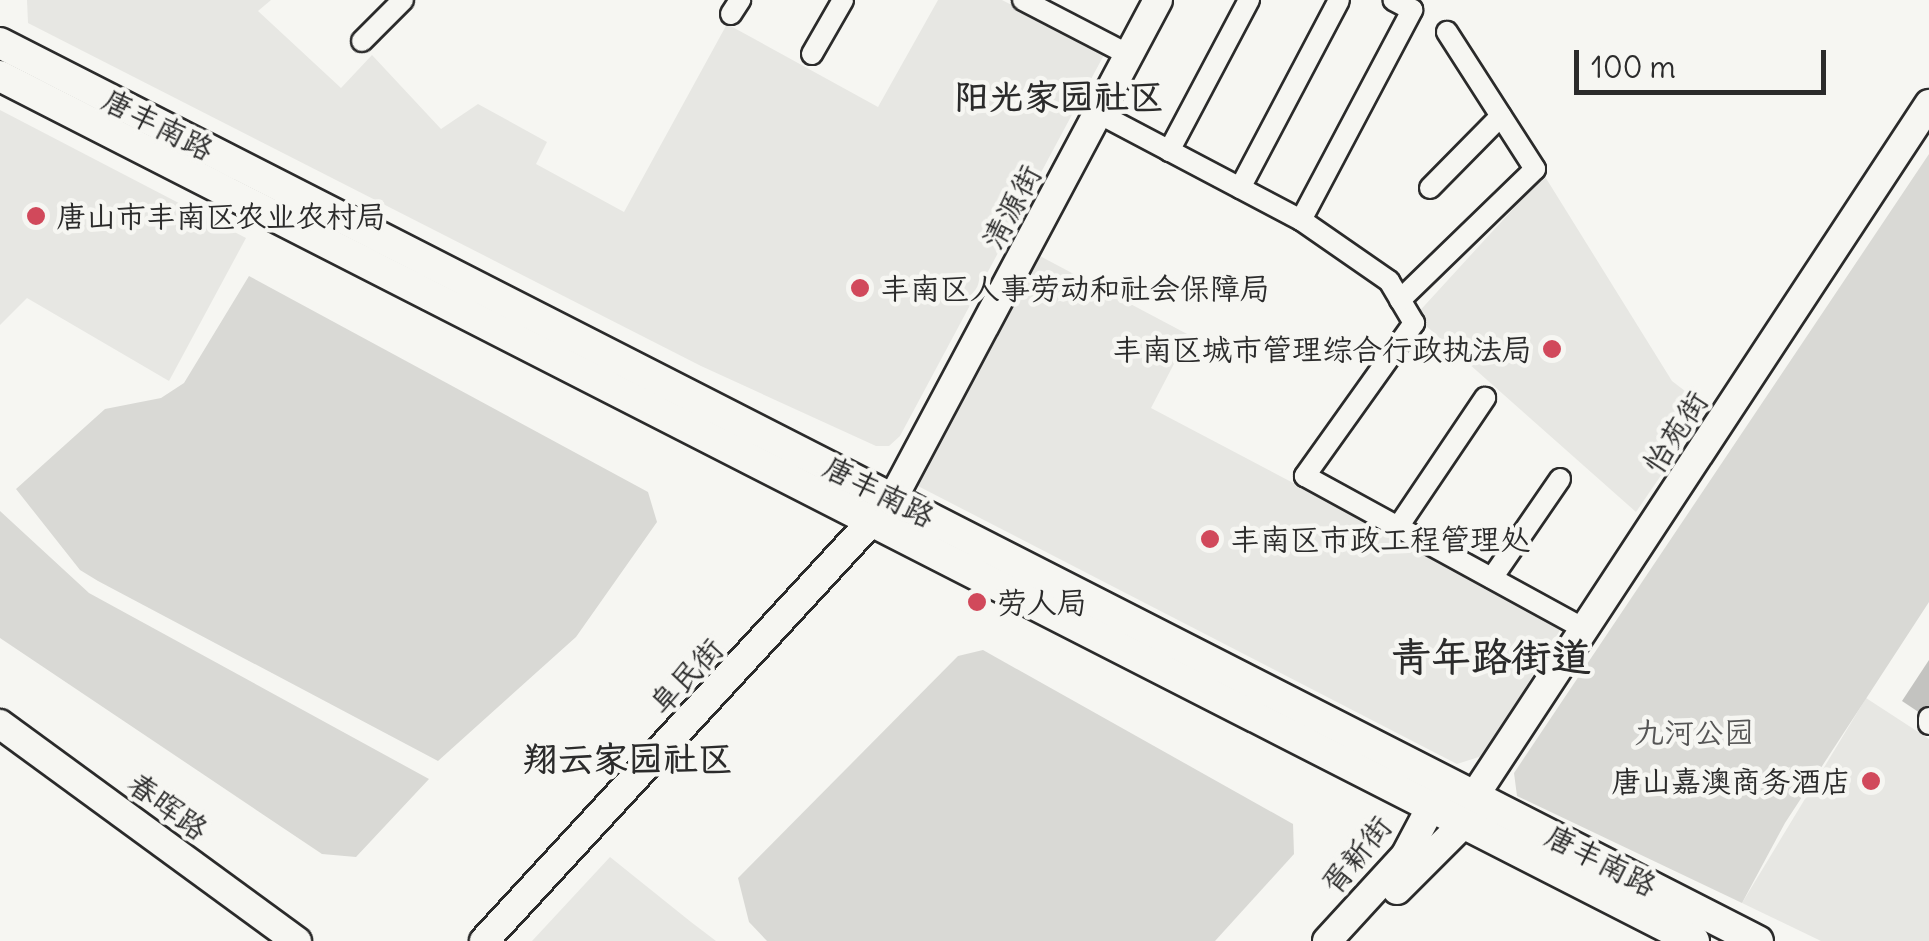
<!DOCTYPE html>
<html>
<head>
<meta charset="utf-8">
<style>
  body { margin:0 }
  #map { position:relative; width:1929px; height:941px; overflow:hidden; background:#f6f6f2; font-family:Delius,"LXGW WenKai TC",sans-serif }
  div>[style] { position:absolute }
  .built>* { inset:0; background:#e7e7e3 }
  .green>* { inset:0; background:#d9d9d5 }
  .building>* { inset:0; background:#c3c3c0 }
  .roads { filter:drop-shadow(2px 0 #2b2b2b) drop-shadow(-2px 0 #2b2b2b) drop-shadow(0 2px #2b2b2b) drop-shadow(0 -2px #2b2b2b) }
  .street>* { height:20px; margin:-10px; padding:0 10px; transform-origin:10px; border-radius:10px; background:#f6f6f2 }
  .secondary>* { height:28px; margin:-14px; padding:0 14px; transform-origin:14px; border-radius:14px; background:#f6f6f2 }
  .primary>* { height:30px; margin:-15px; padding:0 15px; transform-origin:15px; border-radius:15px; background:#f6f6f2 }
  .dots>* { width:28px; height:28px; translate:-50% -50%; box-sizing:border-box; border:5px solid #f6f6f2; border-radius:50% }
  span { translate:-50% -50%; white-space:nowrap; text-align:center; line-height:1.15; -webkit-text-stroke:9px #f6f6f2; paint-order:stroke }
  .street-label { font-size:30px; color:#2b2b2b }
  .poi-label { font-size:30px; color:#2b2b2b }
  .left { translate:0 -50%; text-align:left }
  .right { translate:-100% -50%; text-align:right }
  .park-label { font-size:30px; color:#565656 }
  .quarter-label { font-size:35px; color:#2b2b2b; font-weight:700 }
  .district-label { font-size:40px; color:#2b2b2b; font-weight:700 }
  .scale { position:absolute; left:1574px; top:50px; width:252px; height:45px; box-sizing:border-box; border:5px solid #2b2b2b; border-top:0; padding-left:12px; font-size:30px; line-height:35px; white-space:nowrap; color:#2b2b2b; -webkit-text-stroke:8px #f6f6f2; paint-order:stroke }
</style>
</head>
<body>
<div id="map">
  <div class="built">
    <div style="clip-path:polygon(27px 0,271px 0,258px 11px,341px 88px,372px 55px,441px 129px,478px 104px,547px 142px,536px 164px,624px 212px,727px 24px,878px 107px,938px 0,1002px 0,1105px 53px,900px 436px,889px 446px,876px 446px,701px 366px,28px 23px)"></div>
    <div style="clip-path:polygon(0 110px,246px 238px,169px 381px,27px 298px,0 325px)"></div>
    <div style="clip-path:polygon(1544px 175px,1672px 381px,1707px 408px,1636px 512px,1415px 316px)"></div>
    <div style="clip-path:polygon(1038px 255px,1189px 335px,1151px 408px,1563px 625px,1485px 755px,1457px 764px,916px 485px)"></div>
    <div style="clip-path:polygon(1866px 698px,1929px 739px,1929px 941px,1821px 941px,1742px 903px)"></div>
    <div style="clip-path:polygon(610px 857px,691px 922px,716px 941px,532px 941px)"></div>
  </div>
  <div class="green">
    <div style="clip-path:polygon(1929px 154px,1929px 602px,1785px 823px,1742px 903px,1517px 796px,1514px 773px)"></div>
    <div style="clip-path:polygon(249px 276px,648px 492px,657px 522px,576px 637px,438px 761px,98px 581px,80px 570px,16px 489px,105px 409px,161px 398px,184px 383px)"></div>
    <div style="clip-path:polygon(0 511px,89px 593px,429px 779px,356px 857px,322px 854px,0 638px)"></div>
    <div style="clip-path:polygon(983px 650px,1293px 824px,1294px 854px,1215px 941px,767px 941px,749px 922px,738px 878px,958px 656px)"></div>
  </div>
  <div class="building">
    <div style="clip-path:polygon(1929px 660px,1929px 707px,1923px 715px,1902px 701px)"></div>
  </div>
  <div class="roads">
    <div class="street">
      <div style="left:1023px;top:0;width:119px;rotate:27.4deg"></div>
      <div style="left:731px;top:14px;width:17px;rotate:-57deg"></div>
      <div style="left:362px;top:41px;width:58px;rotate:-45deg"></div>
      <div style="left:812px;top:54px;width:62px;rotate:-60.1deg"></div>
      <div style="left:1098px;top:113px;width:229px;rotate:27.8deg"></div>
      <div style="left:1301px;top:220px;width:238px;rotate:-62.1deg"></div>
      <div style="left:1412px;top:10px;width:21px;rotate:-152deg"></div>
      <div style="left:1169px;top:151px;width:171px;rotate:-62.1deg"></div>
      <div style="left:1240px;top:188px;width:212px;rotate:-62.2deg"></div>
      <div style="left:1430px;top:188px;width:101px;rotate:-45.4deg"></div>
      <div style="left:1301px;top:220px;width:107px;rotate:34.7deg"></div>
      <div style="left:1389px;top:281px;width:49px;rotate:59.2deg"></div>
      <div style="left:1414px;top:323px;width:188px;rotate:125.5deg"></div>
      <div style="left:1305px;top:476px;width:319px;rotate:28.7deg"></div>
      <div style="left:1400px;top:300px;width:188px;rotate:-44.1deg"></div>
      <div style="left:1535px;top:169px;width:163px;rotate:-122.7deg"></div>
      <div style="left:1398px;top:527px;width:156px;rotate:-56deg"></div>
      <div style="left:1492px;top:578px;width:120px;rotate:-55.5deg"></div>
      <div style="left:1929px;top:718px;width:6px;rotate:90deg"></div>
    </div>
    <div class="secondary">
      <div style="left:0;top:724px;width:368px;rotate:36.2deg"></div>
      <div style="left:1475px;top:795px;width:827px;rotate:-56.69deg"></div>
      <div style="left:1397px;top:890px;width:93px;rotate:-45deg"></div>
      <div style="left:484px;top:941px;width:603px;rotate:-47.29deg"></div>
      <div style="left:893px;top:498px;width:564px;rotate:-61.98deg"></div>
      <div style="left:1327px;top:941px;width:115px;rotate:-47.5deg"></div>
      <div style="left:1405px;top:856px;width:55px;rotate:-62deg"></div>
    </div>
    <div class="primary">
      <div style="left:0;top:43px;width:1974px;rotate:27.06deg"></div>
      <div style="left:0;top:76px;width:1902px;rotate:27.05deg"></div>
    </div>
  </div>
  <div class="dots">
    <div style="left:36px;top:216px;background:#d1495b"></div>
    <div style="left:860px;top:288px;background:#d1495b"></div>
    <div style="left:1552px;top:349px;background:#d1495b"></div>
    <div style="left:1210px;top:539px;background:#d1495b"></div>
    <div style="left:977px;top:602px;background:#d1495b"></div>
    <div style="left:1871px;top:781px;background:#d1495b"></div>
  </div>
  <div class="street-label">
    <span style="left:158px;top:124px;rotate:27deg">唐丰南路</span>
    <span style="left:1011px;top:207px;rotate:-62deg">清源街</span>
    <span style="left:1675px;top:432px;rotate:-57deg">怡苑街</span>
    <span style="left:879px;top:491px;rotate:27deg">唐丰南路</span>
    <span style="left:686px;top:676px;rotate:-47deg">阜民街</span>
    <span style="left:168px;top:806px;rotate:36deg">春晖路</span>
    <span style="left:1356px;top:855px;rotate:-51deg">胥新街</span>
    <span style="left:1601px;top:860px;rotate:27deg">唐丰南路</span>
  </div>
  <div class="poi-label">
    <span class="left" style="left:56px;top:216px">唐山市丰南区农业农村局</span>
    <span class="left" style="left:880px;top:288px">丰南区人事劳动和社会保障局</span>
    <span class="right" style="left:1532px;top:349px">丰南区城市管理综合行政执法局</span>
    <span class="left" style="left:1230px;top:539px">丰南区市政工程管理处</span>
    <span class="left" style="left:997px;top:602px">劳人局</span>
    <span class="right" style="left:1851px;top:781px">唐山嘉澳商务酒店</span>
  </div>
  <div class="park-label">
    <span style="left:1694px;top:732px">九河公园</span>
  </div>
  <div class="quarter-label">
    <span style="left:1059px;top:96px">阳光家园社区</span>
    <span style="left:628px;top:758px">翔云家园社区</span>
  </div>
  <div class="district-label">
    <span style="left:1491px;top:657px">青年路街道</span>
  </div>
  <div class="scale">100 m</div>
</div>
</body>
</html>
